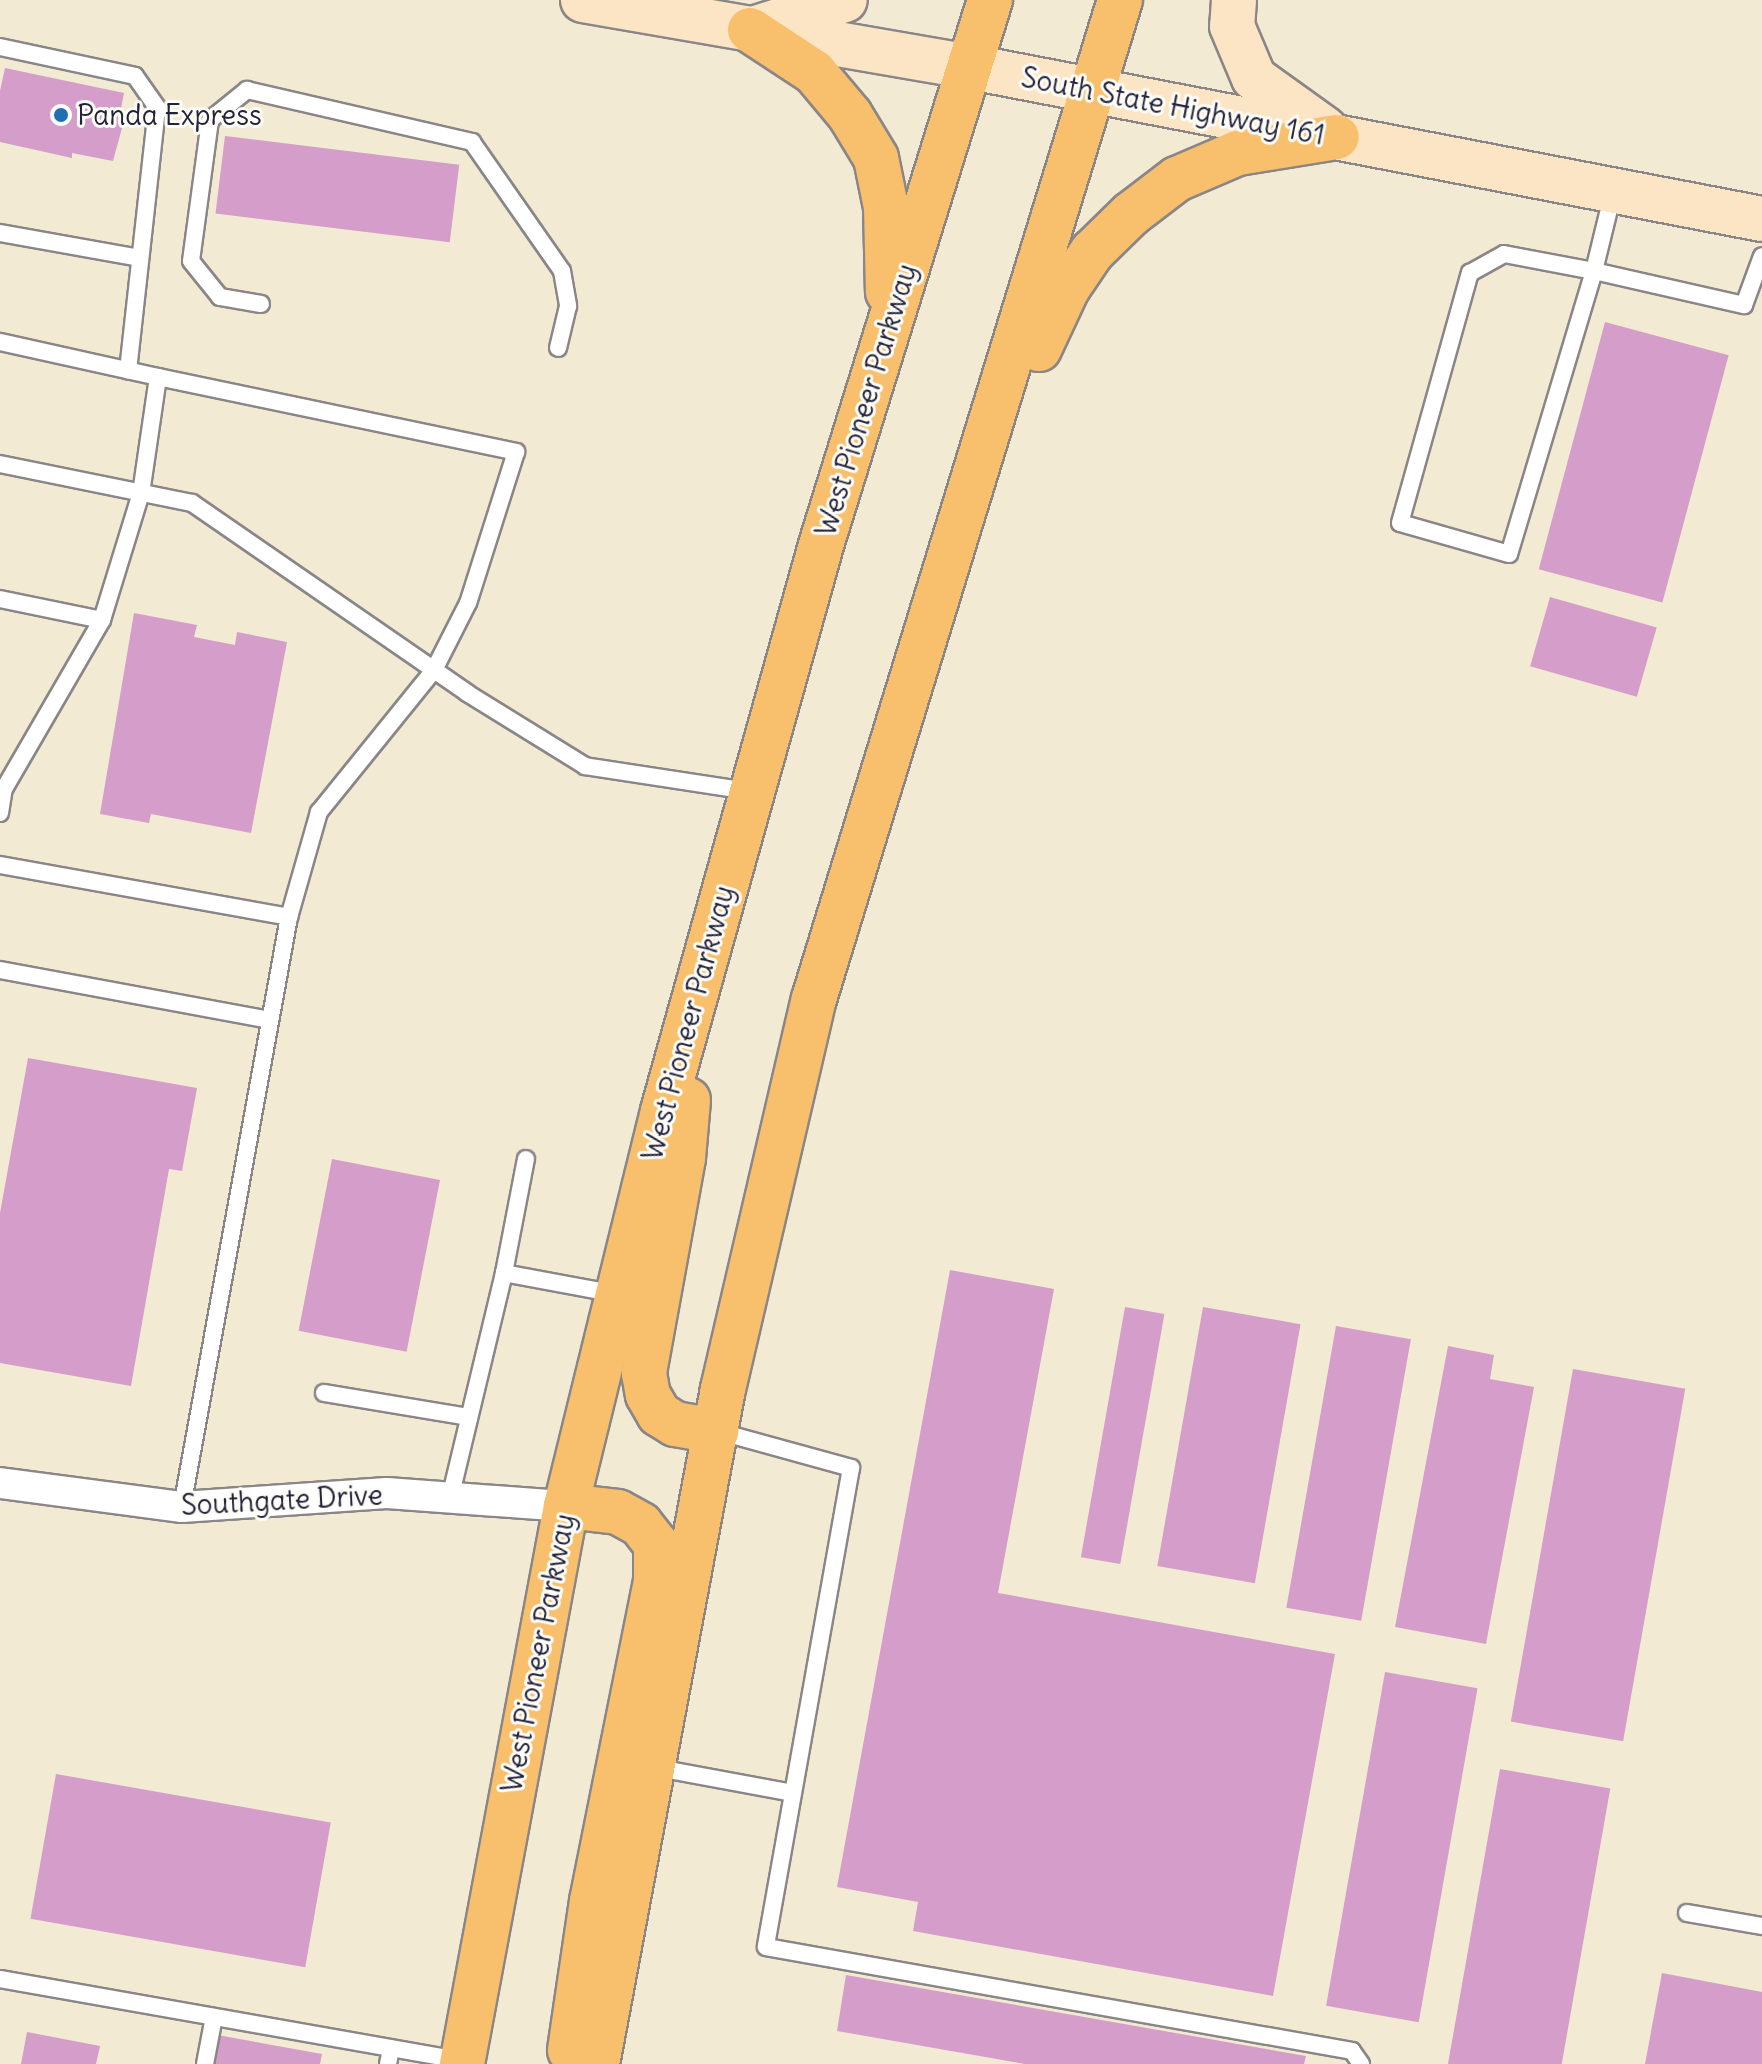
<!DOCTYPE html>
<html>
<head>
<meta charset="utf-8">
<style>
  body { margin:0 }
  #map { position:relative; width:1762px; height:2064px; overflow:hidden; background:#f3ead3; font-family:Delius,sans-serif }
  div>[style] { position:absolute }
  .building>* { inset:0; background:#d59dc9; transform-origin:0 0 }
  .roads { filter:drop-shadow(2px 0 #8a8687) drop-shadow(-2px 0 #8a8687) drop-shadow(0 2px #8a8687) drop-shadow(0 -2px #8a8687) }
  .service>* { height:16px; margin:-8px; padding:0 8px; transform-origin:8px; border-radius:8px; background:#fff }
  .minor>* { height:30px; margin:-15px; padding:0 15px; transform-origin:15px; border-radius:15px; background:#fff }
  .secondary>* { height:44px; margin:-22px; padding:0 22px; transform-origin:22px; border-radius:22px; background:#fce5c4 }
  .primary>* { height:44px; margin:-22px; padding:0 22px; transform-origin:22px; border-radius:22px; background:#f8bf6c }
  .dots>* { width:22px; height:22px; translate:-50% -50%; box-sizing:border-box; border:4px solid #fdfcf7; border-radius:50% }
  span { translate:-50% -50%; white-space:nowrap; text-align:center; line-height:1.15; -webkit-text-stroke:6px #fdfcf7; paint-order:stroke }
  .street-label { font-size:28px; color:#22223b }
  .poi-label { font-size:28px; color:#22223b }
  .left { translate:0 -50%; text-align:left }
</style>
</head>
<body>
<div id="map">
  <div class="building">
    <div style="clip-path:polygon(5px 68px,124px 93px,120px 114px,125px 117px,113px 161px,72px 153px,72px 158px,0 142px,0 91px)"></div>
    <div style="left:225px;top:136px;width:236px;height:78px;rotate:7deg"></div>
    <div style="left:1605px;top:322px;width:128px;height:256px;rotate:15deg"></div>
    <div style="left:1550px;top:597px;width:111px;height:72px;rotate:16deg"></div>
    <div style="clip-path:polygon(134px 613px,197px 625px,194px 637px,235px 645px,237px 632px,287px 642px,251px 833px,151px 814px,149px 823px,100px 814px)"></div>
    <div style="clip-path:polygon(28px 1058px,197px 1088px,182px 1171px,169px 1169px,131px 1386px,0 1363px,0 1213px)"></div>
    <div style="left:332px;top:1159px;width:110px;height:175px;rotate:11deg"></div>
    <div style="clip-path:polygon(950px 1270px,1054px 1289px,998px 1593px,1335px 1654px,1273px 1996px,913px 1931px,918px 1902px,837px 1887px)"></div>
    <div style="left:1125px;top:1307px;width:40px;height:254px;rotate:10deg"></div>
    <div style="left:1203px;top:1307px;width:99px;height:263px;rotate:10deg"></div>
    <div style="left:1336px;top:1326px;width:76px;height:286px;rotate:10deg"></div>
    <div style="clip-path:polygon(1448px 1346px,1494px 1355px,1490px 1379px,1534px 1387px,1486px 1644px,1395px 1627px)"></div>
    <div style="left:1573px;top:1369px;width:114px;height:358px;rotate:10deg"></div>
    <div style="left:1385px;top:1672px;width:94px;height:339px;rotate:10deg"></div>
    <div style="left:1500px;top:1769px;width:112px;height:300px;rotate:10deg"></div>
    <div style="left:56px;top:1774px;width:279px;height:147px;rotate:10deg"></div>
    <div style="clip-path:polygon(1662px 1973px,1762px 1992px,1762px 2064px,1645px 2064px)"></div>
    <div style="clip-path:polygon(846px 1975px,1306px 2056px,1304px 2064px,1025px 2064px,837px 2031px)"></div>
    <div style="clip-path:polygon(27px 2032px,100px 2046px,96px 2064px,21px 2064px)"></div>
    <div style="clip-path:polygon(212px 2034px,322px 2054px,320px 2064px,207px 2064px)"></div>
  </div>
  <div class="roads">
    <div class="service">
      <div style="left:0;top:47px;width:138px;rotate:12.1deg"></div>
      <div style="left:135px;top:76px;width:39px;rotate:55deg"></div>
      <div style="left:157px;top:108px;width:264px;rotate:96.3deg"></div>
      <div style="left:1613px;top:193px;width:80px;rotate:103.7deg"></div>
      <div style="left:1594px;top:271px;width:154px;rotate:12.8deg"></div>
      <div style="left:1744px;top:305px;width:52px;rotate:-69.8deg"></div>
      <div style="left:0;top:233px;width:142px;rotate:10.1deg"></div>
      <div style="left:1504px;top:254px;width:92px;rotate:10.7deg"></div>
      <div style="left:1594px;top:271px;width:295px;rotate:106.7deg"></div>
      <div style="left:1509px;top:554px;width:113px;rotate:-164.1deg"></div>
      <div style="left:1400px;top:523px;width:260px;rotate:-74.4deg"></div>
      <div style="left:1470px;top:273px;width:39px;rotate:-29deg"></div>
      <div style="left:261px;top:304px;width:42px;rotate:-170.3deg"></div>
      <div style="left:220px;top:297px;width:46px;rotate:-128.9deg"></div>
      <div style="left:191px;top:261px;width:142px;rotate:-82.3deg"></div>
      <div style="left:210px;top:120px;width:48px;rotate:-39deg"></div>
      <div style="left:247px;top:90px;width:231px;rotate:13deg"></div>
      <div style="left:472px;top:142px;width:157px;rotate:55.1deg"></div>
      <div style="left:562px;top:271px;width:36px;rotate:80deg"></div>
      <div style="left:568px;top:306px;width:43px;rotate:103.4deg"></div>
      <div style="left:0;top:342px;width:162px;rotate:12.5deg"></div>
      <div style="left:158px;top:377px;width:117px;rotate:98.3deg"></div>
      <div style="left:141px;top:493px;width:133px;rotate:107.1deg"></div>
      <div style="left:102px;top:620px;width:104px;rotate:-168.4deg"></div>
      <div style="left:158px;top:377px;width:366px;rotate:11.8deg"></div>
      <div style="left:516px;top:452px;width:158px;rotate:107.6deg"></div>
      <div style="left:468px;top:603px;width:75px;rotate:116.9deg"></div>
      <div style="left:434px;top:670px;width:183px;rotate:129deg"></div>
      <div style="left:319px;top:812px;width:109px;rotate:105.9deg"></div>
      <div style="left:289px;top:917px;width:600px;rotate:100.28deg"></div>
      <div style="left:0;top:464px;width:196px;rotate:11.5deg"></div>
      <div style="left:192px;top:503px;width:334px;rotate:34.6deg"></div>
      <div style="left:467px;top:693px;width:139px;rotate:31.7deg"></div>
      <div style="left:585px;top:766px;width:166px;rotate:8.7deg"></div>
      <div style="left:0;top:813px;width:24px;rotate:-81deg"></div>
      <div style="left:4px;top:789px;width:195px;rotate:-59.9deg"></div>
      <div style="left:0;top:865px;width:294px;rotate:10.2deg"></div>
      <div style="left:0;top:970px;width:274px;rotate:10.5deg"></div>
      <div style="left:504px;top:1273px;width:116px;rotate:-79.1deg"></div>
      <div style="left:324px;top:1393px;width:147px;rotate:9.4deg"></div>
      <div style="left:717px;top:1431px;width:139px;rotate:15.4deg"></div>
      <div style="left:851px;top:1468px;width:486px;rotate:100.1deg"></div>
      <div style="left:766px;top:1947px;width:595px;rotate:10.06deg"></div>
      <div style="left:1352px;top:2051px;width:16px;rotate:55deg"></div>
      <div style="left:450px;top:1498px;width:231px;rotate:-76.5deg"></div>
      <div style="left:504px;top:1273px;width:114px;rotate:10.6deg"></div>
      <div style="left:653px;top:1767px;width:142px;rotate:10.5deg"></div>
      <div style="left:1687px;top:1913px;width:76px;rotate:9.8deg"></div>
      <div style="left:0;top:1979px;width:468px;rotate:10deg"></div>
      <div style="left:205px;top:2064px;width:48px;rotate:-79.2deg"></div>
      <div style="left:388px;top:2064px;width:16px;rotate:-79deg"></div>
    </div>
    <div class="minor">
      <div style="left:0;top:1483px;width:184px;rotate:7.5deg"></div>
      <div style="left:182px;top:1507px;width:205px;rotate:-3.9deg"></div>
      <div style="left:387px;top:1493px;width:179px;rotate:4.2deg"></div>
    </div>
    <div class="secondary">
      <div style="left:583px;top:0;width:394px;rotate:9.8deg"></div>
      <div style="left:971px;top:67px;width:805px;rotate:10.88deg"></div>
      <div style="left:1234px;top:0;width:26px;rotate:94deg"></div>
      <div style="left:1232px;top:26px;width:56px;rotate:67.1deg"></div>
      <div style="left:1254px;top:78px;width:87px;rotate:35.7deg"></div>
      <div style="left:756px;top:28px;width:93px;rotate:-17.5deg"></div>
    </div>
    <div class="primary">
      <div style="left:750px;top:30px;width:77px;rotate:33.3deg"></div>
      <div style="left:814px;top:72px;width:56px;rotate:50.1deg"></div>
      <div style="left:850px;top:115px;width:50px;rotate:58.8deg"></div>
      <div style="left:876px;top:158px;width:50px;rotate:78.5deg"></div>
      <div style="left:886px;top:207px;width:85px;rotate:88.7deg"></div>
      <div style="left:1039px;top:349px;width:66px;rotate:-65deg"></div>
      <div style="left:1067px;top:289px;width:45px;rotate:-56deg"></div>
      <div style="left:1092px;top:252px;width:54px;rotate:-44.3deg"></div>
      <div style="left:1131px;top:214px;width:58px;rotate:-37.3deg"></div>
      <div style="left:1177px;top:179px;width:66px;rotate:-23.1deg"></div>
      <div style="left:1238px;top:153px;width:100px;rotate:-9.2deg"></div>
      <div style="left:688px;top:1100px;width:58px;rotate:94.9deg"></div>
      <div style="left:683px;top:1158px;width:219px;rotate:100.3deg"></div>
      <div style="left:644px;top:1373px;width:22px;rotate:80deg"></div>
      <div style="left:648px;top:1395px;width:22px;rotate:60deg"></div>
      <div style="left:659px;top:1414px;width:19px;rotate:32deg"></div>
      <div style="left:675px;top:1424px;width:42px;rotate:9.7deg"></div>
      <div style="left:566px;top:1506px;width:52px;rotate:6.6deg"></div>
      <div style="left:618px;top:1512px;width:26px;rotate:29deg"></div>
      <div style="left:641px;top:1525px;width:24px;rotate:52deg"></div>
      <div style="left:656px;top:1544px;width:37px;rotate:90deg"></div>
      <div style="left:656px;top:1581px;width:326px;rotate:101.3deg"></div>
      <div style="left:592px;top:1901px;width:151px;rotate:98.4deg"></div>
      <div style="left:462px;top:2064px;width:568px;rotate:-79.44deg"></div>
      <div style="left:566px;top:1506px;width:407px;rotate:-76.2deg"></div>
      <div style="left:663px;top:1111px;width:588px;rotate:-74.4deg"></div>
      <div style="left:821px;top:545px;width:571px;rotate:-72.77deg"></div>
      <div style="left:597px;top:2064px;width:687px;rotate:-79.43deg"></div>
      <div style="left:723px;top:1389px;width:400px;rotate:-76.9deg"></div>
      <div style="left:814px;top:999px;width:1045px;rotate:-72.97deg"></div>
    </div>
  </div>
  <div class="dots">
    <div style="left:61px;top:115px;background:#1f6fb2"></div>
  </div>
  <div class="street-label">
    <span style="left:1173px;top:106px;rotate:11deg">South State Highway 161</span>
    <span style="left:866px;top:400px;rotate:-73deg">West Pioneer Parkway</span>
    <span style="left:688px;top:1023px;rotate:-75deg">West Pioneer Parkway</span>
    <span style="left:282px;top:1500px;rotate:-3deg">Southgate Drive</span>
    <span style="left:538px;top:1653px;rotate:-79deg">West Pioneer Parkway</span>
  </div>
  <div class="poi-label">
    <span class="left" style="left:77px;top:115px">Panda Express</span>
  </div>
</div>
</body>
</html>
